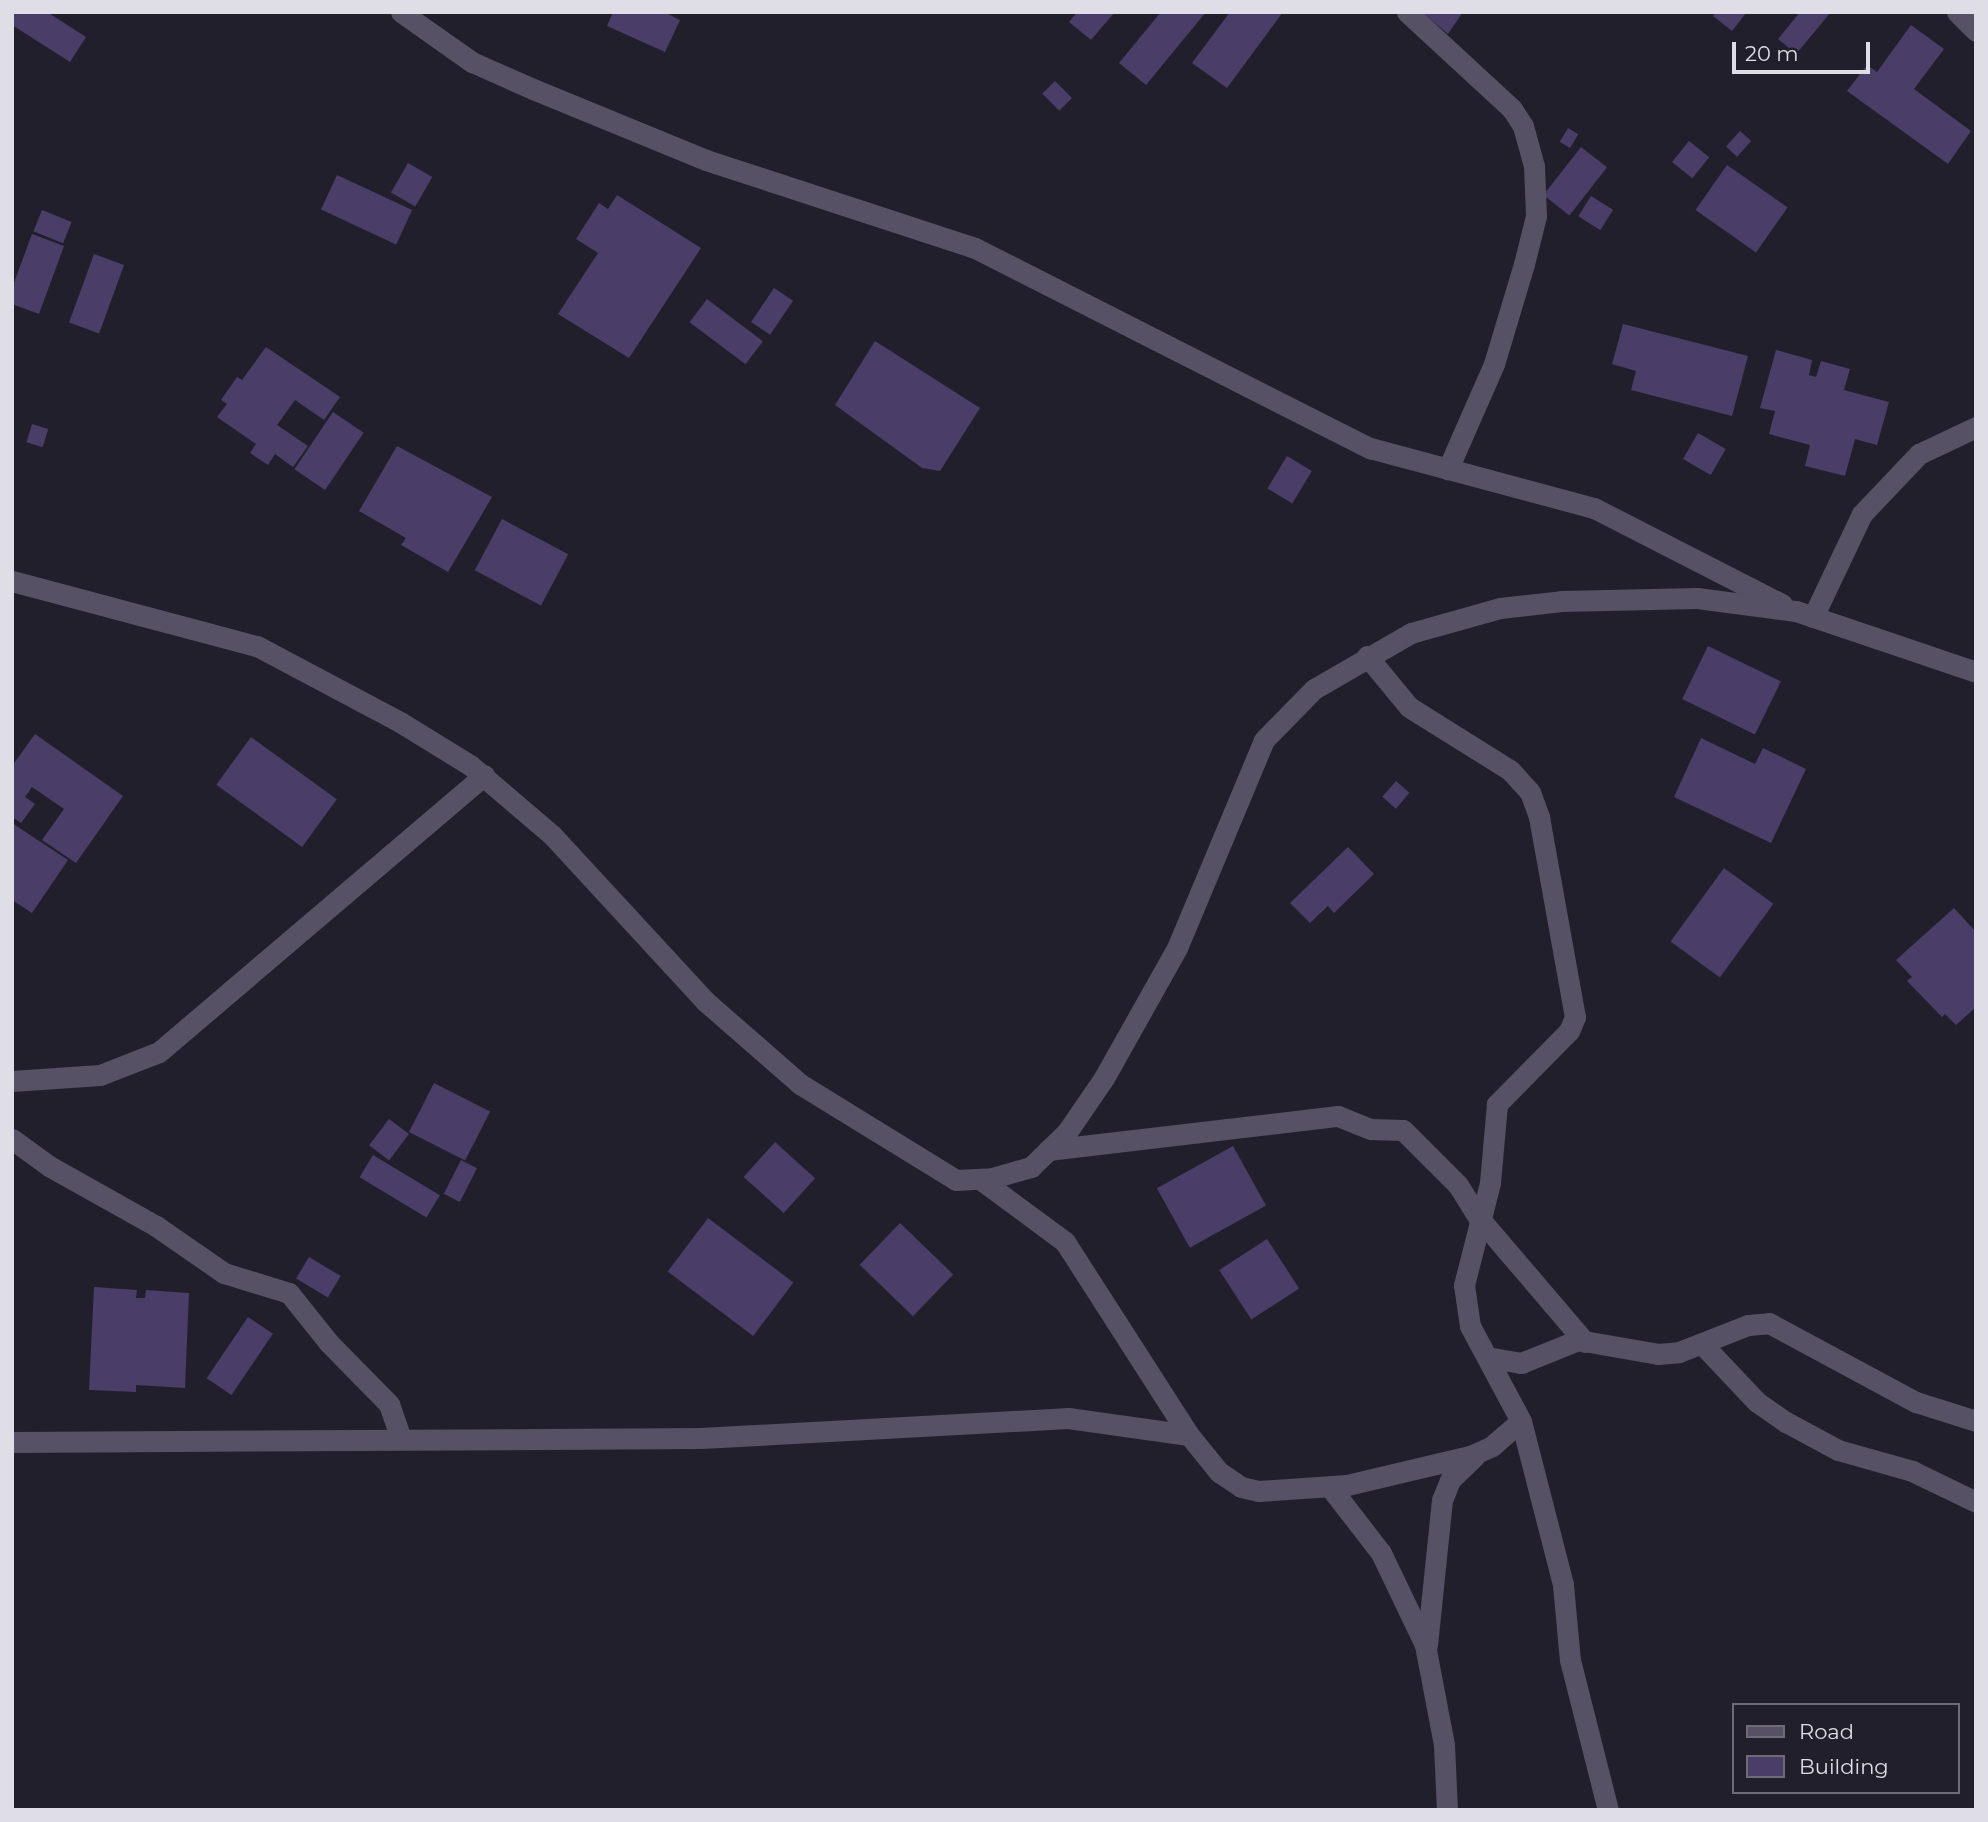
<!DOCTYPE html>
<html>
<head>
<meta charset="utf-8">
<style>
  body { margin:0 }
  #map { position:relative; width:1988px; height:1822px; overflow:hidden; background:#221f2c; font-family:Montserrat,sans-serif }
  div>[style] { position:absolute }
  .building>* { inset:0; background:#4a3d67; transform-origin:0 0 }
  .minor>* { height:21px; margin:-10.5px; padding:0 10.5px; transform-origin:10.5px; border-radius:10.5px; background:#565164 }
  span { translate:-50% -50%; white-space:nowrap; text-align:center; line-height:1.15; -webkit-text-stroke:7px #221f2c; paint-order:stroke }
  .frame { position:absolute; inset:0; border:14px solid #dfdde6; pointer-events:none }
  .legend { position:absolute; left:1732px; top:1703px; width:228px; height:91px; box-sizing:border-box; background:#221f2c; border:2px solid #6e6b76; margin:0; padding:9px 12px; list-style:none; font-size:21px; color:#dfdde6 }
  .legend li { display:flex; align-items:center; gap:14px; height:35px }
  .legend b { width:35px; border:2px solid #6e6b76 }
  .scale { position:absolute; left:1732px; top:42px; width:138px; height:32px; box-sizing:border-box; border:4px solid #dfdde6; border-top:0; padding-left:9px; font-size:21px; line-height:24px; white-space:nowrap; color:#dfdde6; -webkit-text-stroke:5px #221f2c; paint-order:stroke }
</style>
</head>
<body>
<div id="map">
  <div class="building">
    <div style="clip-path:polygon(12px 12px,47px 12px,86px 37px,70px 62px,12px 25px)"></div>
    <div style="clip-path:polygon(613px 12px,664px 12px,680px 20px,665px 52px,607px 26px)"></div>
    <div style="clip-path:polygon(1077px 12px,1115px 12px,1091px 40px,1069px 22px)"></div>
    <div style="clip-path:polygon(1161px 12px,1206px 12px,1146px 85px,1119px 63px)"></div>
    <div style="clip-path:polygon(1230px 12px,1283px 12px,1227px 88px,1192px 63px)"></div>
    <div style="clip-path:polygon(1422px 12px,1463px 12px,1448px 34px)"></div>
    <div style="clip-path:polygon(1716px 12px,1745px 12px,1746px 13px,1732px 31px,1713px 16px)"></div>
    <div style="clip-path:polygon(1800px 12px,1831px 12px,1796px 54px,1778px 39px)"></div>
    <div style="clip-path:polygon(1911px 25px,1944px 49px,1914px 89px,1971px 131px,1948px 164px,1847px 91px,1867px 65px,1877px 72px)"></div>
    <div style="left:1055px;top:81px;width:24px;height:18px;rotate:45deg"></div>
    <div style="left:1568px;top:128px;width:12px;height:16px;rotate:31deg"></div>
    <div style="left:1740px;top:131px;width:15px;height:21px;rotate:42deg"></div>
    <div style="left:1689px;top:141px;width:26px;height:27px;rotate:39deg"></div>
    <div style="left:1581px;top:147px;width:33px;height:61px;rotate:38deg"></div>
    <div style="left:408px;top:163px;width:28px;height:34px;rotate:30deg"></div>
    <div style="left:1727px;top:165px;width:74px;height:55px;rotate:35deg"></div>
    <div style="left:337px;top:175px;width:83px;height:38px;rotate:25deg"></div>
    <div style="clip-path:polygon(617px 195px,701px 248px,629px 358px,558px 314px,598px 253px,576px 239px,599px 203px,608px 209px)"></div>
    <div style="left:1591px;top:196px;width:26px;height:24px;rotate:32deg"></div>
    <div style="left:42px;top:210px;width:32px;height:23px;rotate:22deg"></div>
    <div style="clip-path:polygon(32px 234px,64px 246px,39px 314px,12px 304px,12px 288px)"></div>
    <div style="left:94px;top:254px;width:32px;height:73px;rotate:20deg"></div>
    <div style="left:774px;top:288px;width:23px;height:41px;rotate:34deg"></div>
    <div style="left:707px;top:299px;width:70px;height:29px;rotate:37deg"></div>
    <div style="clip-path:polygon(1623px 324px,1748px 356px,1732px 416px,1631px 390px,1636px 371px,1612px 364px)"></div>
    <div style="clip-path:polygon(875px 341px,980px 408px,940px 471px,922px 468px,835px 405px)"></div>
    <div style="clip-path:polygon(266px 347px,340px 397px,324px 420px,295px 400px,277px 425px,308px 446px,293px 467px,275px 454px,268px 465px,250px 453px,256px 444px,217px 417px,227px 404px,221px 400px,237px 377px,242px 380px)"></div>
    <div style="clip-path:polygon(1776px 350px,1812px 360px,1809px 375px,1816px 377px,1821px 361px,1850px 369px,1844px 390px,1889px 402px,1877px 445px,1855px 439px,1845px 476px,1805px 466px,1810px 445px,1769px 434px,1775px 411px,1760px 408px)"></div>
    <div style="left:333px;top:412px;width:37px;height:69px;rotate:34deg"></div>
    <div style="left:32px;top:424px;width:17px;height:19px;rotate:17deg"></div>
    <div style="left:1698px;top:433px;width:32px;height:30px;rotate:30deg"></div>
    <div style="clip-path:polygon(397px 446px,492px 497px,448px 572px,401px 545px,406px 538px,359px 511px)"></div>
    <div style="left:1287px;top:456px;width:29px;height:38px;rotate:31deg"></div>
    <div style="left:502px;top:519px;width:75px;height:58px;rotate:28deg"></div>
    <div style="left:1708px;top:646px;width:81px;height:59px;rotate:26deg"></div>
    <div style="clip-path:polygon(35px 734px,123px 796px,76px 863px,42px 840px,64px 809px,32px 787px,25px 797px,35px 804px,21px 823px,12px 817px,12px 766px)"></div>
    <div style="left:251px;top:737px;width:106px;height:59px;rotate:36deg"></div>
    <div style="clip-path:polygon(1701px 738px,1755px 764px,1763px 748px,1806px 769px,1771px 843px,1674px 797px)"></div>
    <div style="left:1396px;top:781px;width:18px;height:21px;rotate:41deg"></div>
    <div style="clip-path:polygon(12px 823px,68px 860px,32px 913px,12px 900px)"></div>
    <div style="clip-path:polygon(1348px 847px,1374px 874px,1334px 913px,1328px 906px,1310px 923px,1290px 903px)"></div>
    <div style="left:1724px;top:868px;width:61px;height:91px;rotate:36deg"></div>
    <div style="clip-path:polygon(1954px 908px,1976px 932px,1976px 1007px,1956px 1025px,1945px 1014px,1942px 1017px,1907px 981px,1912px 977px,1896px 960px)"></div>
    <div style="left:434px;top:1083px;width:63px;height:55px;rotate:27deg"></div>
    <div style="left:389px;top:1119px;width:25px;height:33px;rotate:37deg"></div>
    <div style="left:775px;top:1142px;width:54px;height:47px;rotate:42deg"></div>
    <div style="left:1233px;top:1146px;width:68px;height:87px;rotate:61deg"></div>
    <div style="left:373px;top:1155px;width:78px;height:26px;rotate:31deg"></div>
    <div style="left:461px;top:1160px;width:18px;height:38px;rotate:27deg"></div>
    <div style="left:708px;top:1218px;width:107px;height:67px;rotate:37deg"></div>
    <div style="left:900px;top:1223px;width:74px;height:58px;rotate:44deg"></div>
    <div style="left:1267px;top:1239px;width:59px;height:57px;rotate:57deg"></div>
    <div style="left:309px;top:1257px;width:37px;height:25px;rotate:31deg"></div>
    <div style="clip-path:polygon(94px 1287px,137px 1290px,136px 1298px,145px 1298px,146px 1290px,189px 1293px,185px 1388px,136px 1385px,136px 1392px,89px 1390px)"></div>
    <div style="left:248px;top:1317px;width:30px;height:74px;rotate:34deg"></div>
  </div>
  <div class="minor">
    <div style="left:401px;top:12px;width:87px;rotate:35.2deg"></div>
    <div style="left:472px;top:62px;width:67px;rotate:23.9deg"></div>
    <div style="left:533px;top:89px;width:187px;rotate:22.3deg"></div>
    <div style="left:706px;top:160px;width:283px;rotate:18.1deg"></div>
    <div style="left:975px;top:248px;width:443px;rotate:26.9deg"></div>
    <div style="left:1370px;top:448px;width:232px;rotate:15deg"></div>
    <div style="left:1594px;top:508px;width:211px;rotate:27.1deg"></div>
    <div style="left:1407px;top:12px;width:143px;rotate:42.7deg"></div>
    <div style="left:1512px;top:109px;width:20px;rotate:57deg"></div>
    <div style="left:1523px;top:126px;width:41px;rotate:74.6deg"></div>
    <div style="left:1534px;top:166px;width:50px;rotate:87.7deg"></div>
    <div style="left:1536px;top:216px;width:49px;rotate:104deg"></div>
    <div style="left:1524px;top:264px;width:104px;rotate:106.7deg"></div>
    <div style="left:1494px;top:364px;width:115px;rotate:113.7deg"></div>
    <div style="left:1957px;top:12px;width:27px;rotate:45deg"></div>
    <div style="left:12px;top:581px;width:253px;rotate:14.9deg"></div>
    <div style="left:257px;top:646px;width:162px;rotate:28deg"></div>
    <div style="left:400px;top:722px;width:82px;rotate:31.6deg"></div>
    <div style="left:470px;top:765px;width:108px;rotate:40.5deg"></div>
    <div style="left:552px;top:835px;width:226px;rotate:47.3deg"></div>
    <div style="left:705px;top:1001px;width:126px;rotate:41.1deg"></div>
    <div style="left:800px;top:1084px;width:183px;rotate:31.6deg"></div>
    <div style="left:956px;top:1180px;width:36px;rotate:-3deg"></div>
    <div style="left:992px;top:1178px;width:41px;rotate:-15.8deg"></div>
    <div style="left:1031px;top:1167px;width:50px;rotate:-44.2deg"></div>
    <div style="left:1067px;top:1132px;width:65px;rotate:-55.6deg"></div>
    <div style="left:1104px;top:1078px;width:149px;rotate:-60.7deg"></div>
    <div style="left:1177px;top:948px;width:225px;rotate:-67.3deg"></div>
    <div style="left:1264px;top:740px;width:71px;rotate:-45.6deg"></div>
    <div style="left:1314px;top:689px;width:112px;rotate:-30deg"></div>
    <div style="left:1411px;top:633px;width:92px;rotate:-15.7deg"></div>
    <div style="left:1500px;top:608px;width:62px;rotate:-6.4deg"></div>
    <div style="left:1562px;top:601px;width:135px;rotate:-1.3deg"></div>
    <div style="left:1697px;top:598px;width:100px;rotate:7.5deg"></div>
    <div style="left:1796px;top:611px;width:190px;rotate:18.7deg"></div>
    <div style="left:1813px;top:617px;width:114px;rotate:-64.6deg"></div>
    <div style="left:1862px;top:514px;width:83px;rotate:-46.5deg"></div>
    <div style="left:1919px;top:454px;width:63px;rotate:-25.3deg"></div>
    <div style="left:1367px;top:656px;width:66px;rotate:50.5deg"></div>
    <div style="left:1409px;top:707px;width:119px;rotate:32deg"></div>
    <div style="left:1510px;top:770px;width:30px;rotate:48deg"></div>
    <div style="left:1530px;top:792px;width:27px;rotate:70deg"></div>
    <div style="left:1539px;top:817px;width:203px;rotate:79.8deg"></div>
    <div style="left:1575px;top:1017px;width:15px;rotate:113deg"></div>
    <div style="left:1569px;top:1031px;width:103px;rotate:134.6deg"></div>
    <div style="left:1497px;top:1104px;width:79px;rotate:95.1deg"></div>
    <div style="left:1490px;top:1183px;width:105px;rotate:104.3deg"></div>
    <div style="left:1464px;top:1285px;width:41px;rotate:81.7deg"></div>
    <div style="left:1470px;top:1326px;width:108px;rotate:61.8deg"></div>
    <div style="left:1521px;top:1421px;width:169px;rotate:75.6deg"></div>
    <div style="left:1563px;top:1585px;width:75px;rotate:84.7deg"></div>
    <div style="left:1570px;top:1660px;width:155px;rotate:75.8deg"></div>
    <div style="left:12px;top:1081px;width:88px;rotate:-3.9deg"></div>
    <div style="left:100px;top:1075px;width:63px;rotate:-21.3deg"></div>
    <div style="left:159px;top:1052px;width:427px;rotate:-40.4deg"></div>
    <div style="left:12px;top:1139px;width:46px;rotate:36.1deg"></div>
    <div style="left:49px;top:1166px;width:123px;rotate:29.3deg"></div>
    <div style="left:156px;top:1226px;width:83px;rotate:34.7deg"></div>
    <div style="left:224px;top:1273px;width:68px;rotate:17.1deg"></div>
    <div style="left:289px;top:1293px;width:64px;rotate:51.3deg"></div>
    <div style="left:329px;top:1343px;width:86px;rotate:45.5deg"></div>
    <div style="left:389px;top:1404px;width:36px;rotate:71deg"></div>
    <div style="left:1048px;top:1150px;width:292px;rotate:-6.7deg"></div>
    <div style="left:1338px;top:1116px;width:35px;rotate:22deg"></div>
    <div style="left:1371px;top:1129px;width:32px;rotate:2deg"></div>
    <div style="left:1403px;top:1130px;width:78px;rotate:45deg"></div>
    <div style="left:1458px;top:1185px;width:39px;rotate:58deg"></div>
    <div style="left:1479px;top:1218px;width:163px;rotate:49.5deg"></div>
    <div style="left:980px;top:1179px;width:106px;rotate:36.5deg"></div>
    <div style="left:1065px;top:1242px;width:229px;rotate:57.3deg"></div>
    <div style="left:1189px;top:1435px;width:48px;rotate:51deg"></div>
    <div style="left:1219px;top:1472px;width:27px;rotate:34deg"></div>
    <div style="left:1241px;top:1487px;width:18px;rotate:13deg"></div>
    <div style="left:1259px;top:1491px;width:88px;rotate:-3.9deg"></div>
    <div style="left:1347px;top:1485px;width:126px;rotate:-13.3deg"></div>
    <div style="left:1470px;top:1456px;width:24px;rotate:-24deg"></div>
    <div style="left:1492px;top:1446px;width:38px;rotate:-41deg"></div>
    <div style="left:1704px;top:1346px;width:77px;rotate:46.6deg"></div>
    <div style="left:1757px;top:1402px;width:35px;rotate:35deg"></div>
    <div style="left:1786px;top:1422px;width:59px;rotate:28.3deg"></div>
    <div style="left:1838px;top:1450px;width:77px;rotate:15.8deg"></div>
    <div style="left:1912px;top:1471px;width:71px;rotate:25.8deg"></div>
    <div style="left:1487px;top:1357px;width:35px;rotate:10deg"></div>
    <div style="left:1521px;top:1363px;width:61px;rotate:-22deg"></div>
    <div style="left:1578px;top:1340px;width:81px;rotate:9.9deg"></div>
    <div style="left:1658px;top:1354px;width:21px;rotate:-5deg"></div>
    <div style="left:1679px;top:1352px;width:74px;rotate:-21.4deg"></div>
    <div style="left:1748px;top:1325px;width:21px;rotate:-5deg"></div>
    <div style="left:1769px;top:1323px;width:167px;rotate:28.3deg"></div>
    <div style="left:1916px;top:1402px;width:63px;rotate:17.6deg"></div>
    <div style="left:12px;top:1442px;width:689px;rotate:-0.33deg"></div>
    <div style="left:701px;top:1438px;width:368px;rotate:-3.1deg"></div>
    <div style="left:1068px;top:1418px;width:122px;rotate:8deg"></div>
    <div style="left:1330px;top:1487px;width:83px;rotate:52.3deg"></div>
    <div style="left:1381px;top:1553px;width:102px;rotate:64.4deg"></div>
    <div style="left:1425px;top:1645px;width:102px;rotate:79.2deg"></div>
    <div style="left:1444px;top:1745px;width:65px;rotate:87.4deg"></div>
    <div style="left:1427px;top:1645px;width:146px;rotate:-84.1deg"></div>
    <div style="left:1442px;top:1500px;width:22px;rotate:-68deg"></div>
    <div style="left:1450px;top:1480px;width:35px;rotate:-44deg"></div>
  </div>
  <div class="frame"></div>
  <ul class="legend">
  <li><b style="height:9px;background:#565164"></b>Road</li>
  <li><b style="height:19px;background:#4a3d67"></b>Building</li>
  </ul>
  <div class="scale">20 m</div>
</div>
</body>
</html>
